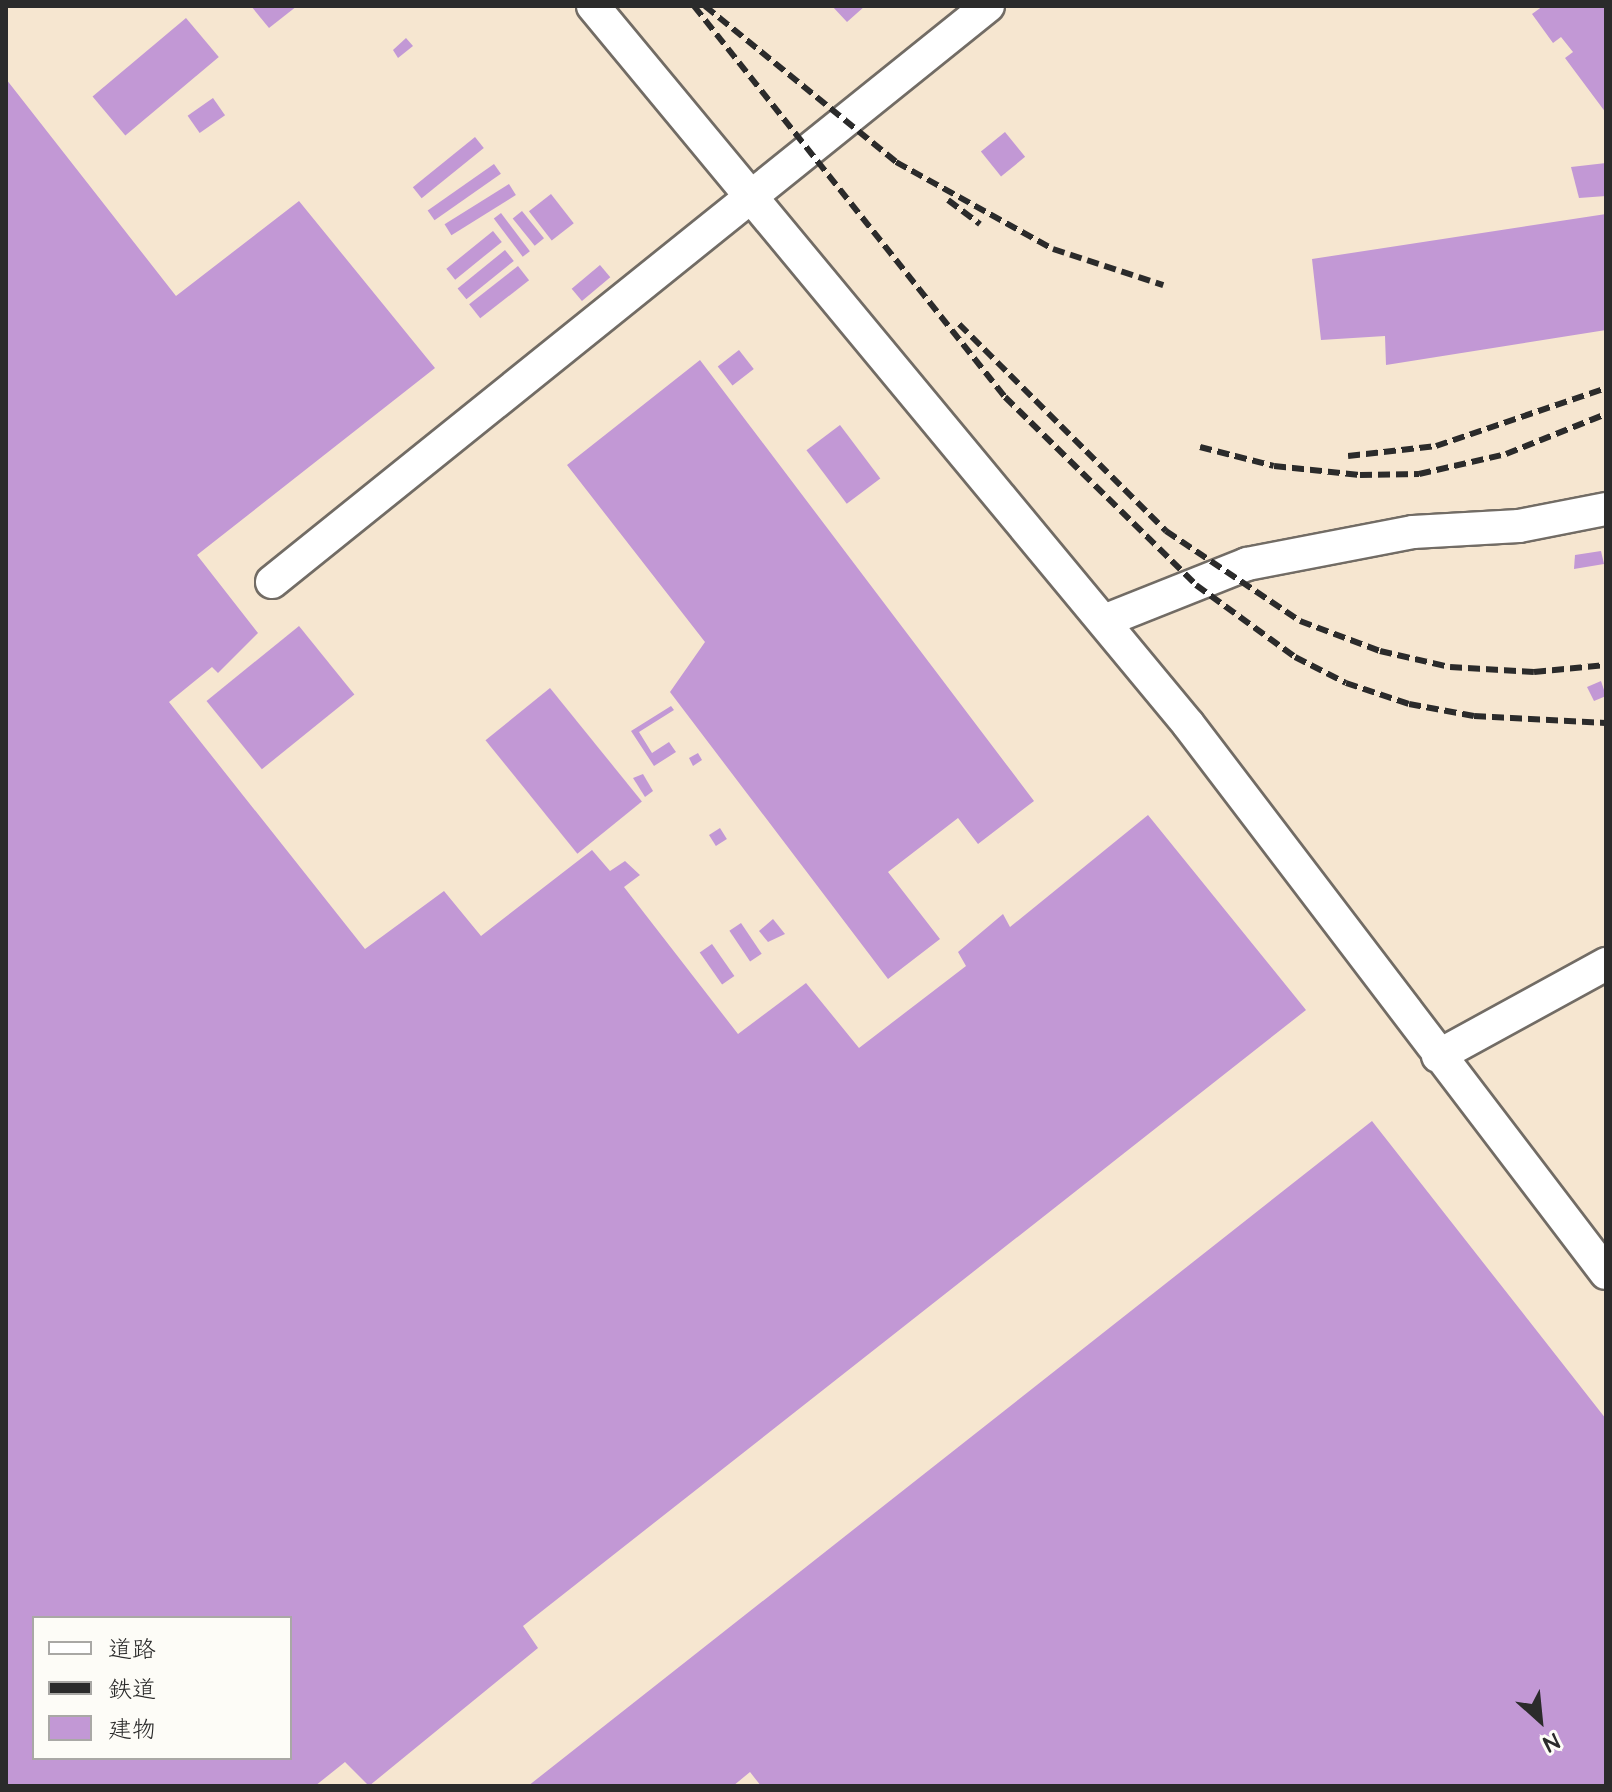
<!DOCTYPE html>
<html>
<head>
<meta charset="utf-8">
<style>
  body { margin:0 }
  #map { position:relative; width:1612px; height:1792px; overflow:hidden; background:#f6e6d0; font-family:"Architects Daughter","Klee One",sans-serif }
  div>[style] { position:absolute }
  .building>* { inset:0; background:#c298d5; transform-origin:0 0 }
  .roads { filter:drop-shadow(2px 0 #726c65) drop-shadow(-2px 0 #726c65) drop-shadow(0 2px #726c65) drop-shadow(0 -2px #726c65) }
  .minor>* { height:32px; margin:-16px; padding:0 16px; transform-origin:16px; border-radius:16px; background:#fff }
  .rail>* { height:6px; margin-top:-3px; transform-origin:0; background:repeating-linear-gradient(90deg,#2b2b2b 0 12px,transparent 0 18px) }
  span { translate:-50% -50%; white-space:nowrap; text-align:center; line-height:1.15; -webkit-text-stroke:6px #fdfcf7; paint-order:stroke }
  .frame { position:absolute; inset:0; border:8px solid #2b2b2b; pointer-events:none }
  .legend { position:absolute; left:32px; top:1616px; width:260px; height:144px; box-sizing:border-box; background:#fdfcf7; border:2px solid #a9a8a5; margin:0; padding:10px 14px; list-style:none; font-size:24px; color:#2b2b2b }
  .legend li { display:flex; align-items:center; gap:16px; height:40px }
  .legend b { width:40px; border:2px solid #a9a8a5 }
  .north { position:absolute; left:1500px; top:1680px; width:80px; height:80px; -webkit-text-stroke:6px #fdfcf7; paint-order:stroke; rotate:153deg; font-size:22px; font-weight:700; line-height:32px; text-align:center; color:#2b2b2b }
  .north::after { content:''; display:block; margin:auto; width:28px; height:36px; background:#2b2b2b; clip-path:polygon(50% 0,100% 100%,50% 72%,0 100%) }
</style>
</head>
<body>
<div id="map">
  <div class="building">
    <div style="clip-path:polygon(251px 6px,297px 6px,269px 28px)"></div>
    <div style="clip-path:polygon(832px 6px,865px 6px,847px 22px)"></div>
    <div style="clip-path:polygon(1543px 6px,1606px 6px,1606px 113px,1565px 58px,1573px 52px,1561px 37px,1553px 43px,1532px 14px)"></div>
    <div style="left:186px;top:18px;width:51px;height:122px;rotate:50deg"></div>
    <div style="clip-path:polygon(406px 38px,413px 46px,398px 58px,393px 50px)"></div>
    <div style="clip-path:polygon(evenodd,6px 79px,176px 296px,299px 201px,435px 368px,197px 555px,258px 633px,218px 673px,212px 667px,169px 702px,365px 949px,444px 891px,481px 936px,592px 850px,610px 871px,625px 861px,640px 875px,624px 887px,738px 1034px,806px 983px,859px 1048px,966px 966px,958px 952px,1003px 914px,1010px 927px,1148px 815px,1306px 1010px,523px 1626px,538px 1648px,369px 1786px,345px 1762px,315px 1786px,6px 1786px,6px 79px,34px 1618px,290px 1618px,290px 1758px,34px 1758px,34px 1618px)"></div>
    <div style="left:213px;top:98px;width:21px;height:31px;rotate:55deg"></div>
    <div style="left:1005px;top:132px;width:32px;height:31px;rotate:51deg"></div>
    <div style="left:475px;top:137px;width:14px;height:80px;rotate:51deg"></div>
    <div style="clip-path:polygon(1606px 163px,1606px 196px,1579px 198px,1571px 167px)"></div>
    <div style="left:494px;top:164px;width:12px;height:81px;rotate:55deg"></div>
    <div style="left:509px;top:184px;width:13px;height:76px;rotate:58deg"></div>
    <div style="left:551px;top:194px;width:37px;height:28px;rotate:52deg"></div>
    <div style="left:522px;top:211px;width:35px;height:12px;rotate:51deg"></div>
    <div style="left:501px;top:213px;width:48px;height:9px;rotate:53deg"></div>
    <div style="clip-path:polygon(1606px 214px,1606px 330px,1386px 365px,1385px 336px,1321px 340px,1312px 259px)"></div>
    <div style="left:493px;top:231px;width:14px;height:60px;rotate:51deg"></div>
    <div style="left:505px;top:250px;width:14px;height:61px;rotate:51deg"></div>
    <div style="left:600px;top:265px;width:16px;height:37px;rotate:50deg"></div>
    <div style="left:518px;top:266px;width:18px;height:62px;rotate:52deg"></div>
    <div style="left:739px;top:350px;width:24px;height:27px;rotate:52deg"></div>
    <div style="clip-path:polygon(700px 360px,1034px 801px,978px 844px,958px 818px,888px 872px,940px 939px,888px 979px,670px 692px,705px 642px,567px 465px)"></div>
    <div style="left:840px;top:425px;width:67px;height:42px;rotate:53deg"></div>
    <div style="clip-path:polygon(1601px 551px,1604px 564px,1574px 569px,1575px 555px)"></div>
    <div style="left:299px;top:626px;width:88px;height:119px;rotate:51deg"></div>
    <div style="clip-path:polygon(1601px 681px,1606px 696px,1594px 701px,1587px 687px)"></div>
    <div style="left:550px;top:688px;width:146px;height:83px;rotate:51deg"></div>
    <div style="clip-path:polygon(671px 706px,674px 710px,639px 732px,652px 753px,669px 742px,676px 752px,654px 766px,631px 731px)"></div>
    <div style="clip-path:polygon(698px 753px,702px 760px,693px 766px,689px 758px)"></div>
    <div style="clip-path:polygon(643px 774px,653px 791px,645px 797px,633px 778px)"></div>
    <div style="left:720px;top:828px;width:13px;height:13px;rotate:58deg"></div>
    <div style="clip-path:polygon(773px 919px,785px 934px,768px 942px,759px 931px)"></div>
    <div style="left:741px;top:923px;width:37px;height:14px;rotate:56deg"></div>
    <div style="left:712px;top:944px;width:39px;height:15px;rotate:55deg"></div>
    <div style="clip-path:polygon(1372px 1121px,1606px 1419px,1606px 1786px,761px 1786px,750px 1772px,733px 1786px,528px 1786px)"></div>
  </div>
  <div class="roads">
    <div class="minor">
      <div style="left:593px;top:6px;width:932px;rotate:50.35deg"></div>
      <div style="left:1188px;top:724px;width:690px;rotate:52.71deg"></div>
      <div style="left:272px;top:582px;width:919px;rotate:-38.82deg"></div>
      <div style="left:1104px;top:621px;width:154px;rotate:-21.7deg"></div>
      <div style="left:1247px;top:564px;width:169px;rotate:-10.9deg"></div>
      <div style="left:1413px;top:532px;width:106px;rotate:-3.2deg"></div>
      <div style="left:1519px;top:526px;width:89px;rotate:-11.1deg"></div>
      <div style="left:1438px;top:1056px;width:192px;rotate:-28.7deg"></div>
    </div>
  </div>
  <div class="rail">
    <div style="left:694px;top:6px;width:500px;rotate:51.5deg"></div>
    <div style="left:1005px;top:397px;width:268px;rotate:44.5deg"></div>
    <div style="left:1196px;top:585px;width:122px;rotate:36deg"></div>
    <div style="left:1295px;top:657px;width:57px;rotate:27deg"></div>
    <div style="left:1346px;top:683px;width:66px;rotate:18.4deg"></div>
    <div style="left:1409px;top:704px;width:66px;rotate:10.5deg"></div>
    <div style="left:1474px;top:716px;width:132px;rotate:3deg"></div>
    <div style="left:705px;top:6px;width:247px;rotate:39.2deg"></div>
    <div style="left:896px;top:162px;width:179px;rotate:29deg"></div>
    <div style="left:1053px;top:249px;width:116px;rotate:18.1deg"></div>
    <div style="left:948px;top:200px;width:40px;rotate:37deg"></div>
    <div style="left:959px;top:324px;width:293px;rotate:45deg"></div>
    <div style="left:1166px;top:531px;width:161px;rotate:33.9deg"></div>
    <div style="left:1300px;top:621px;width:85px;rotate:20.6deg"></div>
    <div style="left:1380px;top:651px;width:72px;rotate:12.9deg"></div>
    <div style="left:1450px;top:667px;width:84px;rotate:3.4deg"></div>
    <div style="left:1534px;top:672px;width:72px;rotate:-5.6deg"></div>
    <div style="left:1200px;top:447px;width:76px;rotate:14.4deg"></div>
    <div style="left:1274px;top:466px;width:86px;rotate:6deg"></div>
    <div style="left:1360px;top:475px;width:59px;rotate:-1deg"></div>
    <div style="left:1419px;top:474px;width:89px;rotate:-12.9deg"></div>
    <div style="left:1506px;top:454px;width:108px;rotate:-21.8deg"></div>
    <div style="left:1348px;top:456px;width:89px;rotate:-6.5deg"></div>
    <div style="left:1436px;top:446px;width:180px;rotate:-18.8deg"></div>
  </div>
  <div class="frame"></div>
  <ul class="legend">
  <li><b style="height:10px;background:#fff"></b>道路</li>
  <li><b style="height:10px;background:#2b2b2b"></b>鉄道</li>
  <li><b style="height:22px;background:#c298d5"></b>建物</li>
  </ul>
  <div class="north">N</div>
</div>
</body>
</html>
